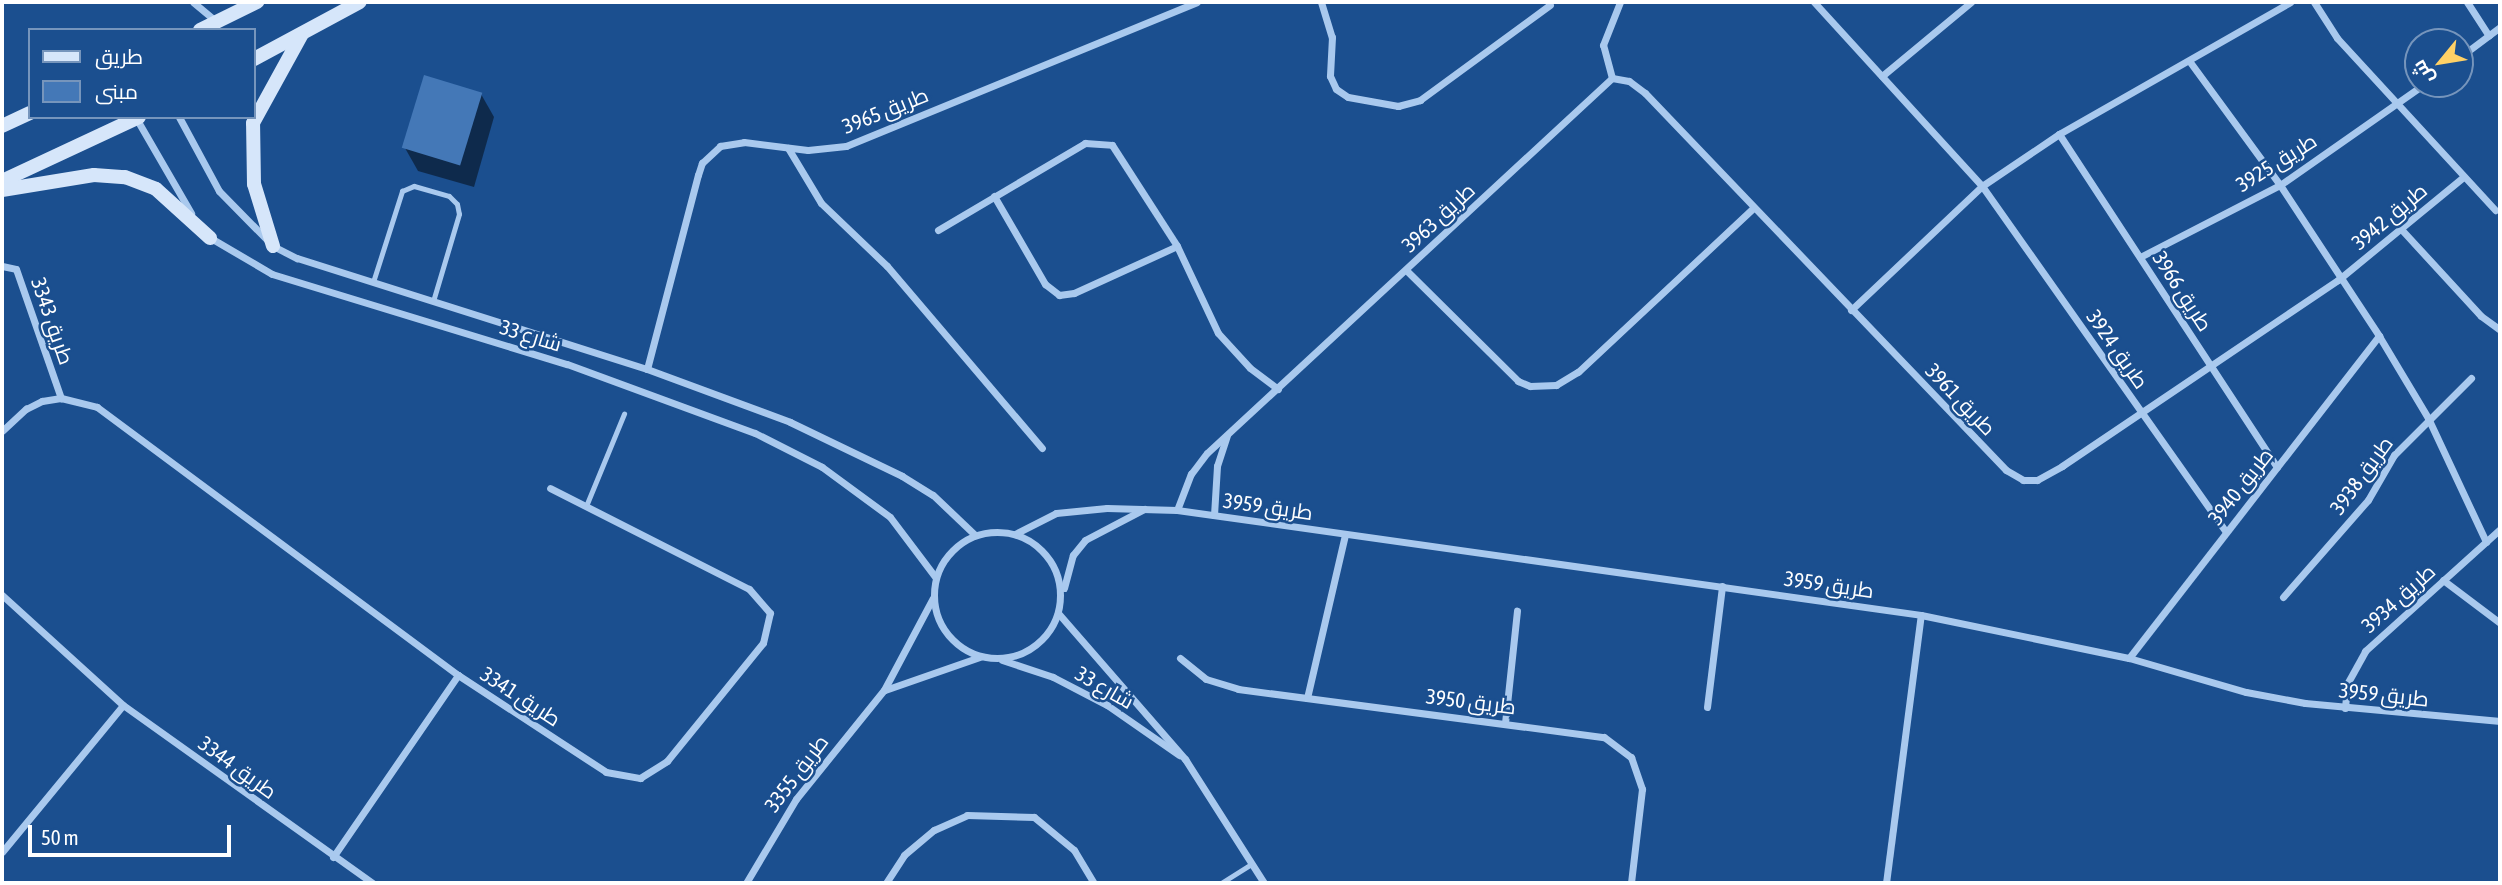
<!DOCTYPE html>
<html>
<head>
<meta charset="utf-8">
<style>
  body { margin:0 }
  #map { position:relative; width:2502px; height:885px; overflow:hidden; background:#1b4f8f; font-family:"Asap Condensed",Cairo,sans-serif }
  div>[style] { position:absolute }
  .shadow>* { inset:0; background:#0007 }
  .building>* { inset:0; background:#4478b7; transform-origin:0 0 }
  .lane>* { height:5px; margin:-2.5px; padding:0 2.5px; transform-origin:2.5px; border-radius:2.5px; background:#a9c9ee }
  .street>* { height:7px; margin:-3.5px; padding:0 3.5px; transform-origin:3.5px; border-radius:3.5px; background:#a9c9ee }
  .street>.ring { margin:-3.5px; padding:0; box-sizing:content-box; background:none; border:7px solid #a9c9ee; border-radius:50% }
  .secondary>* { height:14px; margin:-7px; padding:0 7px; transform-origin:7px; border-radius:7px; background:#d6e6fa }
  span { translate:-50% -50%; white-space:nowrap; text-align:center; line-height:1.15; -webkit-text-stroke:5px #1b4f8f; paint-order:stroke }
  .street-label { font-size:21px; color:#fff }
  .frame { position:absolute; inset:0; border:4px solid #fff; pointer-events:none }
  .legend { position:absolute; left:28px; top:28px; width:228px; height:91px; box-sizing:border-box; background:#1b4f8f; border:2px solid #7695bc; margin:0; padding:9px 12px; list-style:none; font-size:21px; color:#fff }
  .legend li { display:flex; align-items:center; gap:14px; height:35px }
  .legend b { width:35px; border:2px solid #7695bc }
  .north { position:absolute; left:2404px; top:28px; width:70px; height:70px; box-sizing:border-box; background:#1b4f8f; border:2px solid #7695bc; border-radius:50%; rotate:240deg; font-size:19px; font-weight:700; line-height:28px; text-align:center; color:#fff }
  .north::after { content:''; display:block; margin:auto; width:24px; height:32px; background:#ffd166; clip-path:polygon(50% 0,100% 100%,50% 72%,0 100%) }
  .scale { position:absolute; left:28px; top:825px; width:203px; height:32px; box-sizing:border-box; border:4px solid #fff; border-top:0; padding-left:9px; font-size:21px; line-height:24px; white-space:nowrap; color:#fff; -webkit-text-stroke:5px #1b4f8f; paint-order:stroke }
</style>
</head>
<body>
<div id="map">
  <div class="shadow">
    <div style="clip-path:polygon(481px 94px,494px 117px,474px 187px,418px 171px,405px 148px)"></div>
  </div>
  <div class="building">
    <div style="left:424px;top:75px;width:61px;height:76px;rotate:17deg"></div>
  </div>
  <div class="lane">
    <div style="left:373px;top:282px;width:96px;rotate:-72.3deg"></div>
    <div style="left:402px;top:191px;width:13px;rotate:-23deg"></div>
    <div style="left:414px;top:186px;width:36px;rotate:16deg"></div>
    <div style="left:449px;top:196px;width:11px;rotate:45deg"></div>
    <div style="left:457px;top:204px;width:10px;rotate:79deg"></div>
    <div style="left:459px;top:214px;width:91px;rotate:106.6deg"></div>
    <div style="left:586px;top:506px;width:100px;rotate:-67.6deg"></div>
    <div style="left:1221px;top:883px;width:36px;rotate:-32deg"></div>
  </div>
  <div class="street">
    <div style="left:193px;top:2px;width:31px;rotate:40deg"></div>
    <div style="left:1321px;top:2px;width:37px;rotate:73deg"></div>
    <div style="left:1332px;top:37px;width:39px;rotate:93deg"></div>
    <div style="left:1330px;top:76px;width:14px;rotate:65deg"></div>
    <div style="left:1336px;top:89px;width:14px;rotate:34deg"></div>
    <div style="left:1348px;top:97px;width:51px;rotate:10.2deg"></div>
    <div style="left:1398px;top:106px;width:23px;rotate:-15deg"></div>
    <div style="left:1420px;top:100px;width:161px;rotate:-36.2deg"></div>
    <div style="left:1814px;top:2px;width:249px;rotate:47.6deg"></div>
    <div style="left:1982px;top:186px;width:423px;rotate:54.8deg"></div>
    <div style="left:2314px;top:2px;width:43px;rotate:57.4deg"></div>
    <div style="left:2337px;top:38px;width:234px;rotate:47.4deg"></div>
    <div style="left:2467px;top:2px;width:40px;rotate:57.1deg"></div>
    <div style="left:2460px;top:57px;width:50px;rotate:-36.9deg"></div>
    <div style="left:2190px;top:62px;width:152px;rotate:53.8deg"></div>
    <div style="left:2280px;top:185px;width:181px;rotate:56.7deg"></div>
    <div style="left:2379px;top:336px;width:96px;rotate:59.1deg"></div>
    <div style="left:2428px;top:418px;width:137px;rotate:64.9deg"></div>
    <div style="left:1882px;top:76px;width:116px;rotate:-39.7deg"></div>
    <div style="left:1612px;top:78px;width:17px;rotate:10deg"></div>
    <div style="left:1629px;top:81px;width:20px;rotate:37deg"></div>
    <div style="left:1645px;top:93px;width:522px;rotate:46.24deg"></div>
    <div style="left:2006px;top:470px;width:20px;rotate:30deg"></div>
    <div style="left:2023px;top:480px;width:14px"></div>
    <div style="left:2037px;top:480px;width:29px;rotate:-29deg"></div>
    <div style="left:2062px;top:466px;width:333px;rotate:-34deg"></div>
    <div style="left:2338px;top:280px;width:161px;rotate:-39.4deg"></div>
    <div style="left:179px;top:117px;width:84px;rotate:61.6deg"></div>
    <div style="left:219px;top:191px;width:77px;rotate:45.5deg"></div>
    <div style="left:273px;top:246px;width:27px;rotate:27deg"></div>
    <div style="left:297px;top:258px;width:367px;rotate:17.6deg"></div>
    <div style="left:647px;top:369px;width:153px;rotate:20.3deg"></div>
    <div style="left:790px;top:422px;width:124px;rotate:25.7deg"></div>
    <div style="left:902px;top:476px;width:36px;rotate:32deg"></div>
    <div style="left:933px;top:495px;width:58px;rotate:43.6deg"></div>
    <div style="left:136px;top:118px;width:110px;rotate:59.9deg"></div>
    <div style="left:2059px;top:134px;width:398px;rotate:56.8deg"></div>
    <div style="left:788px;top:148px;width:64px;rotate:59deg"></div>
    <div style="left:821px;top:203px;width:91px;rotate:43.7deg"></div>
    <div style="left:887px;top:266px;width:239px;rotate:49.6deg"></div>
    <div style="left:994px;top:196px;width:102px;rotate:59.9deg"></div>
    <div style="left:1045px;top:284px;width:18px;rotate:38deg"></div>
    <div style="left:1059px;top:295px;width:15px;rotate:-8deg"></div>
    <div style="left:1074px;top:293px;width:113px;rotate:-24.5deg"></div>
    <div style="left:2401px;top:229px;width:118px;rotate:47.4deg"></div>
    <div style="left:2481px;top:316px;width:24px;rotate:36deg"></div>
    <div style="left:938px;top:230px;width:171px;rotate:-30.6deg"></div>
    <div style="left:1085px;top:143px;width:27px;rotate:4deg"></div>
    <div style="left:1112px;top:145px;width:120px;rotate:57.2deg"></div>
    <div style="left:1177px;top:246px;width:96px;rotate:64.8deg"></div>
    <div style="left:1218px;top:333px;width:47px;rotate:47.6deg"></div>
    <div style="left:1250px;top:368px;width:35px;rotate:37deg"></div>
    <div style="left:209px;top:237px;width:73px;rotate:30.4deg"></div>
    <div style="left:272px;top:274px;width:308px;rotate:17deg"></div>
    <div style="left:567px;top:364px;width:200px;rotate:20.2deg"></div>
    <div style="left:755px;top:433px;width:75px;rotate:26.9deg"></div>
    <div style="left:822px;top:467px;width:84px;rotate:36.3deg"></div>
    <div style="left:890px;top:517px;width:76px;rotate:53deg"></div>
    <div style="left:2140px;top:257px;width:157px;rotate:-27.2deg"></div>
    <div style="left:2280px;top:185px;width:176px;rotate:-35deg"></div>
    <div style="left:2px;top:266px;width:14px;rotate:12deg"></div>
    <div style="left:16px;top:269px;width:137px;rotate:70.8deg"></div>
    <div style="left:1406px;top:270px;width:158px;rotate:44.7deg"></div>
    <div style="left:1518px;top:381px;width:13px;rotate:23deg"></div>
    <div style="left:1530px;top:386px;width:26px;rotate:-2deg"></div>
    <div style="left:1556px;top:385px;width:26px;rotate:-31deg"></div>
    <div style="left:1578px;top:372px;width:238px;rotate:-43.1deg"></div>
    <div style="left:1851px;top:310px;width:180px;rotate:-43.4deg"></div>
    <div style="left:1982px;top:186px;width:93px;rotate:-34deg"></div>
    <div style="left:2059px;top:134px;width:266px;rotate:-29.7deg"></div>
    <div style="left:647px;top:369px;width:201px;rotate:-75.3deg"></div>
    <div style="left:698px;top:175px;width:13px;rotate:-72deg"></div>
    <div style="left:702px;top:163px;width:25px;rotate:-43deg"></div>
    <div style="left:720px;top:146px;width:24px;rotate:-9deg"></div>
    <div style="left:744px;top:142px;width:64px;rotate:7.1deg"></div>
    <div style="left:808px;top:150px;width:38px;rotate:-6deg"></div>
    <div style="left:846px;top:146px;width:379px;rotate:-22.3deg"></div>
    <div style="left:2px;top:431px;width:33px;rotate:-43deg"></div>
    <div style="left:26px;top:409px;width:18px;rotate:-27deg"></div>
    <div style="left:42px;top:401px;width:19px;rotate:-9deg"></div>
    <div style="left:61px;top:398px;width:37px;rotate:14deg"></div>
    <div style="left:97px;top:407px;width:450px;rotate:36.6deg"></div>
    <div style="left:458px;top:675px;width:177px;rotate:33.2deg"></div>
    <div style="left:606px;top:772px;width:35px;rotate:10deg"></div>
    <div style="left:640px;top:778px;width:32px;rotate:-32deg"></div>
    <div style="left:667px;top:761px;width:152px;rotate:-50.9deg"></div>
    <div style="left:763px;top:643px;width:31px;rotate:-77deg"></div>
    <div style="left:770px;top:613px;width:32px;rotate:-131deg"></div>
    <div style="left:749px;top:589px;width:223px;rotate:-153.1deg"></div>
    <div style="left:1177px;top:510px;width:39px;rotate:-69deg"></div>
    <div style="left:1191px;top:474px;width:26px;rotate:-53deg"></div>
    <div style="left:1207px;top:453px;width:552px;rotate:-42.8deg"></div>
    <div style="left:1612px;top:78px;width:34px;rotate:-105deg"></div>
    <div style="left:1603px;top:45px;width:46px;rotate:-68.4deg"></div>
    <div style="left:1214px;top:515px;width:49px;rotate:-86.5deg"></div>
    <div style="left:1217px;top:466px;width:32px;rotate:-72deg"></div>
    <div class="ring" style="left:934px;top:532px;width:119px;height:119px"></div>
    <div style="left:1015px;top:534px;width:46px;rotate:-27.1deg"></div>
    <div style="left:1056px;top:513px;width:51px;rotate:-5.6deg"></div>
    <div style="left:1107px;top:508px;width:70px;rotate:1.6deg"></div>
    <div style="left:1177px;top:510px;width:751px;rotate:8.03deg"></div>
    <div style="left:1921px;top:615px;width:212px;rotate:11.7deg"></div>
    <div style="left:2129px;top:658px;width:122px;rotate:16.2deg"></div>
    <div style="left:2246px;top:692px;width:60px;rotate:10.6deg"></div>
    <div style="left:2305px;top:703px;width:196px;rotate:5.3deg"></div>
    <div style="left:2443px;top:580px;width:71px;rotate:37deg"></div>
    <div style="left:1064px;top:588px;width:34px;rotate:-75deg"></div>
    <div style="left:1073px;top:555px;width:19px;rotate:-51deg"></div>
    <div style="left:1085px;top:540px;width:67px;rotate:-27.7deg"></div>
    <div style="left:2px;top:595px;width:164px;rotate:42.3deg"></div>
    <div style="left:123px;top:705px;width:307px;rotate:35.5deg"></div>
    <div style="left:2283px;top:597px;width:129px;rotate:-48.8deg"></div>
    <div style="left:2368px;top:500px;width:52px;rotate:-60deg"></div>
    <div style="left:2394px;top:455px;width:109px;rotate:-45deg"></div>
    <div style="left:1058px;top:613px;width:194px;rotate:49deg"></div>
    <div style="left:1185px;top:759px;width:147px;rotate:57.5deg"></div>
    <div style="left:1180px;top:658px;width:33px;rotate:39deg"></div>
    <div style="left:1206px;top:679px;width:34px;rotate:17deg"></div>
    <div style="left:1238px;top:689px;width:369px;rotate:7.5deg"></div>
    <div style="left:1604px;top:737px;width:34px;rotate:37deg"></div>
    <div style="left:1631px;top:757px;width:34px;rotate:71deg"></div>
    <div style="left:1642px;top:789px;width:95px;rotate:96.7deg"></div>
    <div style="left:2129px;top:658px;width:408px;rotate:-52.2deg"></div>
    <div style="left:1002px;top:660px;width:54px;rotate:18.4deg"></div>
    <div style="left:1053px;top:677px;width:61px;rotate:27.4deg"></div>
    <div style="left:1107px;top:705px;width:88px;rotate:34.8deg"></div>
    <div style="left:885px;top:690px;width:101px;rotate:-19.2deg"></div>
    <div style="left:1307px;top:698px;width:167px;rotate:-76.9deg"></div>
    <div style="left:1707px;top:707px;width:122px;rotate:-82.9deg"></div>
    <div style="left:2345px;top:708px;width:24px;rotate:-85deg"></div>
    <div style="left:2347px;top:684px;width:38px;rotate:-61deg"></div>
    <div style="left:2365px;top:651px;width:182px;rotate:-42.1deg"></div>
    <div style="left:1505px;top:723px;width:113px;rotate:-83.9deg"></div>
    <div style="left:2px;top:852px;width:190px;rotate:-50.5deg"></div>
    <div style="left:333px;top:857px;width:221px;rotate:-55.5deg"></div>
    <div style="left:746px;top:883px;width:98px;rotate:-59.2deg"></div>
    <div style="left:796px;top:799px;width:140px;rotate:-51.1deg"></div>
    <div style="left:884px;top:690px;width:104px;rotate:-62deg"></div>
    <div style="left:886px;top:883px;width:33px;rotate:-57deg"></div>
    <div style="left:904px;top:855px;width:39px;rotate:-40deg"></div>
    <div style="left:934px;top:830px;width:36px;rotate:-24deg"></div>
    <div style="left:967px;top:815px;width:67px;rotate:1.7deg"></div>
    <div style="left:1034px;top:817px;width:52px;rotate:39.5deg"></div>
    <div style="left:1074px;top:850px;width:39px;rotate:59deg"></div>
    <div style="left:1886px;top:883px;width:270px;rotate:-82.6deg"></div>
  </div>
  <div class="secondary">
    <div style="left:200px;top:30px;width:64px;rotate:-26.2deg"></div>
    <div style="left:254px;top:59px;width:120px;rotate:-28.3deg"></div>
    <div style="left:2px;top:126px;width:31px;rotate:-25deg"></div>
    <div style="left:2px;top:181px;width:151px;rotate:-25deg"></div>
    <div style="left:2px;top:190px;width:93px;rotate:-9.3deg"></div>
    <div style="left:94px;top:175px;width:31px;rotate:4deg"></div>
    <div style="left:125px;top:177px;width:33px;rotate:21deg"></div>
    <div style="left:156px;top:189px;width:73px;rotate:42.2deg"></div>
    <div style="left:273px;top:246px;width:65px;rotate:-107deg"></div>
    <div style="left:254px;top:184px;width:61px;rotate:-90.9deg"></div>
    <div style="left:253px;top:123px;width:102px;rotate:-61.2deg"></div>
  </div>
  <div class="street-label">
    <span style="left:885px;top:110px;rotate:-22deg">طريق 3965</span>
    <span style="left:2276px;top:162px;rotate:-32deg">طريق 3925</span>
    <span style="left:2389px;top:216px;rotate:-40deg">طريق 3942</span>
    <span style="left:1438px;top:217px;rotate:-43deg">طريق 3963</span>
    <span style="left:2183px;top:291px;rotate:57deg">طريق 3966</span>
    <span style="left:53px;top:321px;rotate:71deg">طريق 3343</span>
    <span style="left:531px;top:335px;rotate:17deg">شارع 33</span>
    <span style="left:2118px;top:349px;rotate:55deg">طريق 3924</span>
    <span style="left:1961px;top:399px;rotate:46deg">طريق 3961</span>
    <span style="left:2361px;top:475px;rotate:-54deg">طريق 3938</span>
    <span style="left:2240px;top:486px;rotate:-52deg">طريق 3940</span>
    <span style="left:1268px;top:506px;rotate:8deg">طريق 3959</span>
    <span style="left:1829px;top:584px;rotate:8deg">طريق 3959</span>
    <span style="left:2398px;top:598px;rotate:-42deg">طريق 3934</span>
    <span style="left:1105px;top:687px;rotate:30deg">شارع 33</span>
    <span style="left:2384px;top:694px;rotate:6deg">طريق 3959</span>
    <span style="left:521px;top:696px;rotate:33deg">طريق 3341</span>
    <span style="left:1471px;top:701px;rotate:7deg">طريق 3950</span>
    <span style="left:238px;top:767px;rotate:36deg">طريق 3344</span>
    <span style="left:796px;top:773px;rotate:-53deg">طريق 3355</span>
  </div>
  <div class="frame"></div>
  <ul class="legend">
  <li><b style="height:9px;background:#d6e6fa"></b>طريق</li>
  <li><b style="height:19px;background:#4478b7"></b>مبنى</li>
  </ul>
  <div class="north">ش</div>
  <div class="scale">50 m</div>
</div>
</body>
</html>
